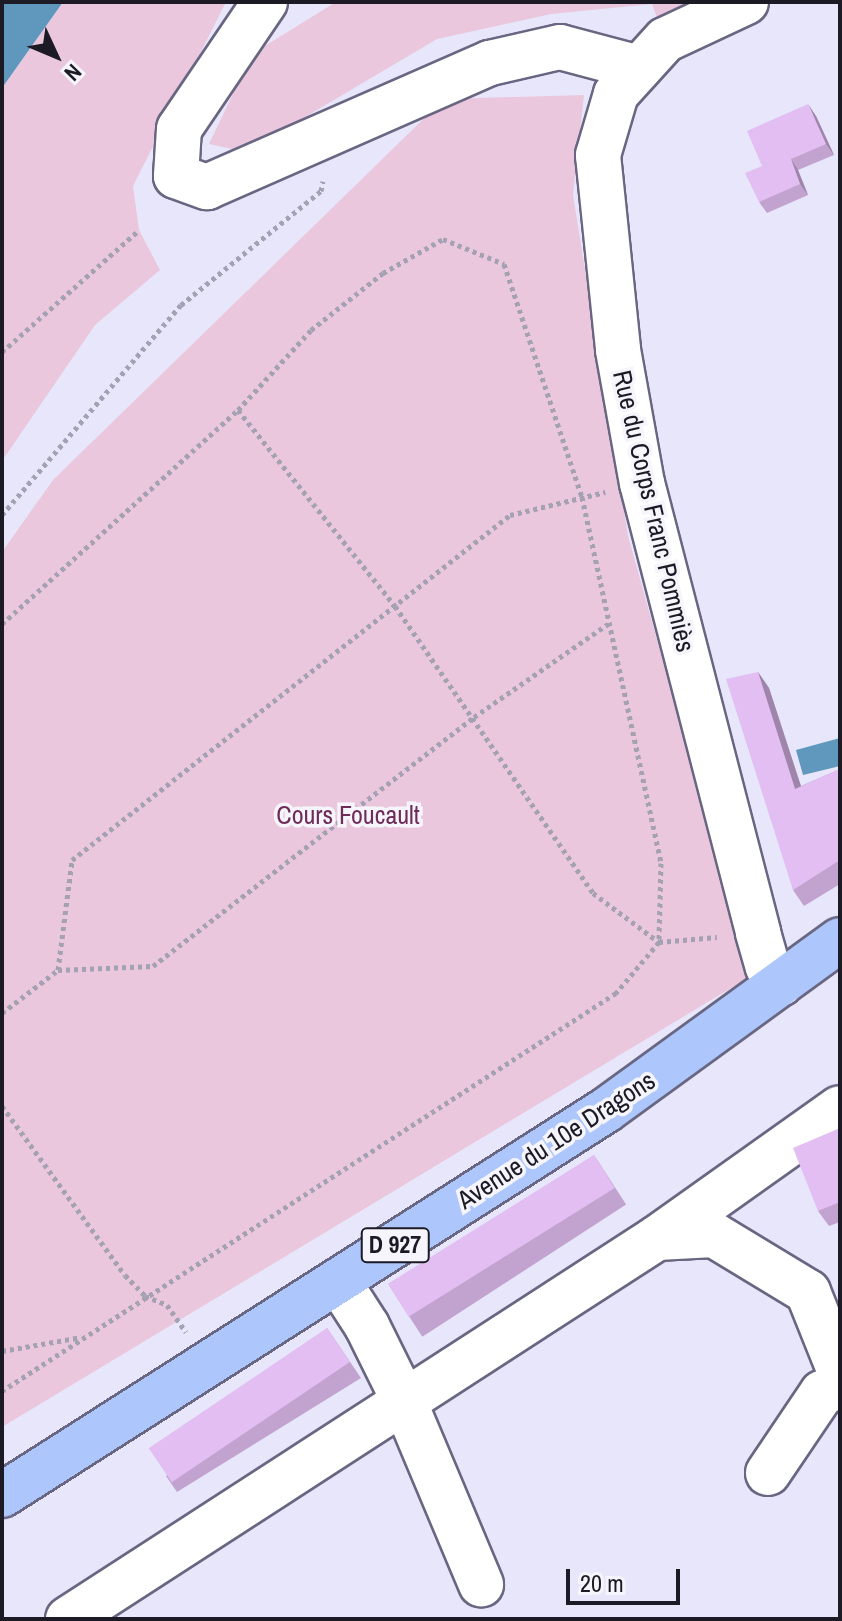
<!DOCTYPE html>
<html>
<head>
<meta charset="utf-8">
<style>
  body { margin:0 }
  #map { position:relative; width:842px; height:1621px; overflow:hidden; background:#e8e6fa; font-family:"Archivo Narrow",sans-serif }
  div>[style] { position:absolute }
  .green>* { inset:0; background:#eac7dc }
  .water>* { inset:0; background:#6097bc }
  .path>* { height:5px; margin-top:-2.5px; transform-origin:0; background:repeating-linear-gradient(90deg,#a3a1b2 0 4px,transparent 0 8px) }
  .roads { filter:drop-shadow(2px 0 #696682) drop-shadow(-2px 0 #696682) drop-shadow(0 2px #696682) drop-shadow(0 -2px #696682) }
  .minor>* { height:44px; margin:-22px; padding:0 22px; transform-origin:22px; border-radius:22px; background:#fff }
  .major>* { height:44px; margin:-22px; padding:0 22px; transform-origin:22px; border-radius:22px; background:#adc7fd }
  .wall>* { inset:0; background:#c2a3d0; transform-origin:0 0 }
  .shaded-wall>* { inset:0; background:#9e85a9 }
  .building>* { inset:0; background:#e2bef2; transform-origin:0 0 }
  span { translate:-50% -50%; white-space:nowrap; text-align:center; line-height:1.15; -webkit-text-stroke:7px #f6f5fc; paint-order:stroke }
  .shield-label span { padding:2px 6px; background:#f6f5fc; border:2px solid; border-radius:6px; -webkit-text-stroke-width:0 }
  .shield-label { font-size:24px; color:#1b1a25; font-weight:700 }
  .street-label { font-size:26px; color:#1b1a25 }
  .park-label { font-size:26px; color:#6e2c59 }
  .frame { position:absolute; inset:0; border:4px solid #1b1a25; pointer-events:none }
  .north { position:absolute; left:16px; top:16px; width:80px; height:80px; -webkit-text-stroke:6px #f6f5fc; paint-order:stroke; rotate:134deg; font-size:22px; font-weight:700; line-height:32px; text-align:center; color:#1b1a25 }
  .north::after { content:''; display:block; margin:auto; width:28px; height:36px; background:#1b1a25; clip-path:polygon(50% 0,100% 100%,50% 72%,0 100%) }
  .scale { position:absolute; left:566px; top:1569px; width:114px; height:36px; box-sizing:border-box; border:4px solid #1b1a25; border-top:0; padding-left:10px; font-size:24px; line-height:28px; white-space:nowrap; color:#1b1a25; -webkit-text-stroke:6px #f6f5fc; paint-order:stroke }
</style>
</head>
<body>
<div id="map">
  <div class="green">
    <div style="clip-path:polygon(63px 2px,226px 2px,133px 186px,139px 230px,160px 270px,95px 325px,2px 461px,2px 88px)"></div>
    <div style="clip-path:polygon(336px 2px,746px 2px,665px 40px,652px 4px,551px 14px,437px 39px,246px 152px,209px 144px,252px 54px)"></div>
    <div style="clip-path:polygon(584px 95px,573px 195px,628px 536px,751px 976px,2px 1427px,2px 552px,53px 480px,444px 99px)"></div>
  </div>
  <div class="water">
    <div style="clip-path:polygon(2px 2px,63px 2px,2px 88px)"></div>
    <div style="clip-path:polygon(840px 738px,840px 766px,803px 775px,796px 750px)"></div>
  </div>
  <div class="path">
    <div style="left:2px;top:352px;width:183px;rotate:-41.7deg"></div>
    <div style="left:238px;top:410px;width:108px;rotate:-47.6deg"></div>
    <div style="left:311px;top:330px;width:92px;rotate:-38.4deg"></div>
    <div style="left:383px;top:273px;width:69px;rotate:-29.5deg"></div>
    <div style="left:443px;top:239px;width:66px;rotate:22.3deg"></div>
    <div style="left:504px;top:264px;width:246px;rotate:71.5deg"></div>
    <div style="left:582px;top:497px;width:374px;rotate:77.8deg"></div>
    <div style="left:661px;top:863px;width:79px;rotate:91.5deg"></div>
    <div style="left:659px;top:942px;width:58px;rotate:-4.9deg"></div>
    <div style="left:2px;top:515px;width:276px;rotate:-49.6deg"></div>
    <div style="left:181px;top:305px;width:181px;rotate:-39.2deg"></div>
    <div style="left:321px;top:191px;width:10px;rotate:-79deg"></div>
    <div style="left:2px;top:624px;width:319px;rotate:-42.2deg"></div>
    <div style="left:238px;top:410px;width:251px;rotate:51.3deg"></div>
    <div style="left:395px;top:606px;width:349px;rotate:55.4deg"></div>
    <div style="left:593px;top:893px;width:82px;rotate:36.6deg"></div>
    <div style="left:659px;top:942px;width:67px;rotate:130.1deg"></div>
    <div style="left:616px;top:993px;width:732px;rotate:147.05deg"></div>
    <div style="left:58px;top:970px;width:111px;rotate:-82.7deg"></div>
    <div style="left:72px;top:860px;width:558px;rotate:-38.23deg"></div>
    <div style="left:510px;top:515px;width:98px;rotate:-13.6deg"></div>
    <div style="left:58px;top:970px;width:95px;rotate:-2.4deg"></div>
    <div style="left:153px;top:966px;width:406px;rotate:-37.8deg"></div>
    <div style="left:474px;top:717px;width:163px;rotate:-34.8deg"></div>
    <div style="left:2px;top:1013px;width:71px;rotate:-37.5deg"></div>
    <div style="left:2px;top:1106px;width:209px;rotate:54deg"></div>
    <div style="left:125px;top:1275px;width:29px;rotate:46deg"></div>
    <div style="left:145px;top:1296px;width:24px;rotate:22deg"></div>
    <div style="left:167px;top:1305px;width:33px;rotate:55deg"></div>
    <div style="left:2px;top:1351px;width:80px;rotate:-10deg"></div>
  </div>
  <div class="roads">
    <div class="minor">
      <div style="left:265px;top:2px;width:153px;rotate:124.1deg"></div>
      <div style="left:179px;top:129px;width:47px;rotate:93.7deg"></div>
      <div style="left:176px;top:176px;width:33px;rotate:20deg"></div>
      <div style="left:207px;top:187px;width:309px;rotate:-23.7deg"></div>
      <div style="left:490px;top:63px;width:72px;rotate:-12.9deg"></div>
      <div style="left:560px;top:47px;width:82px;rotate:14.9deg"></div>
      <div style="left:746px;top:2px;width:89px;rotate:154.9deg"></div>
      <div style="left:665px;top:40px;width:73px;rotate:132.2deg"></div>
      <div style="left:616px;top:94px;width:64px;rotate:106.4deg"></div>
      <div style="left:598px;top:155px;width:196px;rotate:84.1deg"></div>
      <div style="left:618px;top:350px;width:135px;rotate:79.8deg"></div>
      <div style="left:642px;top:483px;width:465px;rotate:75.5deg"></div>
      <div style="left:758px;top:933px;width:35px;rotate:74deg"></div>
      <div style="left:768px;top:967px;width:21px;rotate:51deg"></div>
      <div style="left:657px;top:1238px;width:57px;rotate:-3deg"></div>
      <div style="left:714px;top:1235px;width:110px;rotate:31.2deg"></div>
      <div style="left:808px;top:1292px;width:86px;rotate:68.2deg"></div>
      <div style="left:338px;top:1281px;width:54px;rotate:57.2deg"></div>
      <div style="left:367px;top:1326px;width:84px;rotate:63.7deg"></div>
      <div style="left:404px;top:1401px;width:199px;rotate:67.2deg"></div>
      <div style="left:768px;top:1473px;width:97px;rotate:-56deg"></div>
      <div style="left:822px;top:1393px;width:19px;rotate:-21deg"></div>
      <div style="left:68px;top:1619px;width:701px;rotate:-32.9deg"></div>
      <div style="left:657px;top:1238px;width:224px;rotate:-35.4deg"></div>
    </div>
    <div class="major">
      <div style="left:2px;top:1495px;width:716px;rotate:-32.51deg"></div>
      <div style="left:606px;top:1110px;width:289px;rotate:-36deg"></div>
    </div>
  </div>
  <div class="wall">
    <div style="clip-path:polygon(816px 116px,834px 155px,798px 170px,808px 195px,767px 213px,759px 202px)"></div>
    <div style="clip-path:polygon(758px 672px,769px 688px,801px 786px,840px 769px,840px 884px,804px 906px,793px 890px)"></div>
    <div style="clip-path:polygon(840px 1128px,840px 1222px,829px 1226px,818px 1211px)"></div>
    <div style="left:594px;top:1155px;width:59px;height:243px;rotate:57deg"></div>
    <div style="clip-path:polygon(327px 1328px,361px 1378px,177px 1492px,166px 1476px)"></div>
  </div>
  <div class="shaded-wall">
    <div style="clip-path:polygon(808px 104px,816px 116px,834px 155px,826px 144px)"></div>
    <div style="clip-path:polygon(791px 159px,798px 170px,808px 195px,800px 184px)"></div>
    <div style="clip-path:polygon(758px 672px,769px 688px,807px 805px,795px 789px)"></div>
  </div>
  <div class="building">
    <div style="clip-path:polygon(808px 104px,826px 144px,791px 159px,800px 184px,759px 202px,745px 173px,762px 166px,747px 131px)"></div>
    <div style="clip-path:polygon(758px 672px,795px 789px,840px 769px,840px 860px,793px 890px,726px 679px)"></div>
    <div style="clip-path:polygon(840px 1128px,840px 1202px,818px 1211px,793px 1148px)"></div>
    <div style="left:594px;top:1155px;width:39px;height:243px;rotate:58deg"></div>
    <div style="left:327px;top:1328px;width:41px;height:215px;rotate:56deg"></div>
  </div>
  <div class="shield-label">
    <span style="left:395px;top:1245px">D 927</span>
  </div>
  <div class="street-label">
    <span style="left:654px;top:511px;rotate:77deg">Rue du Corps Franc Pommiès</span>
    <span style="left:556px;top:1140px;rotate:-33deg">Avenue du 10e Dragons</span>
  </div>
  <div class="park-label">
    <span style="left:348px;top:815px">Cours Foucault</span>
  </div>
  <div class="frame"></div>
  <div class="north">N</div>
  <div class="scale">20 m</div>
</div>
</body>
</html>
